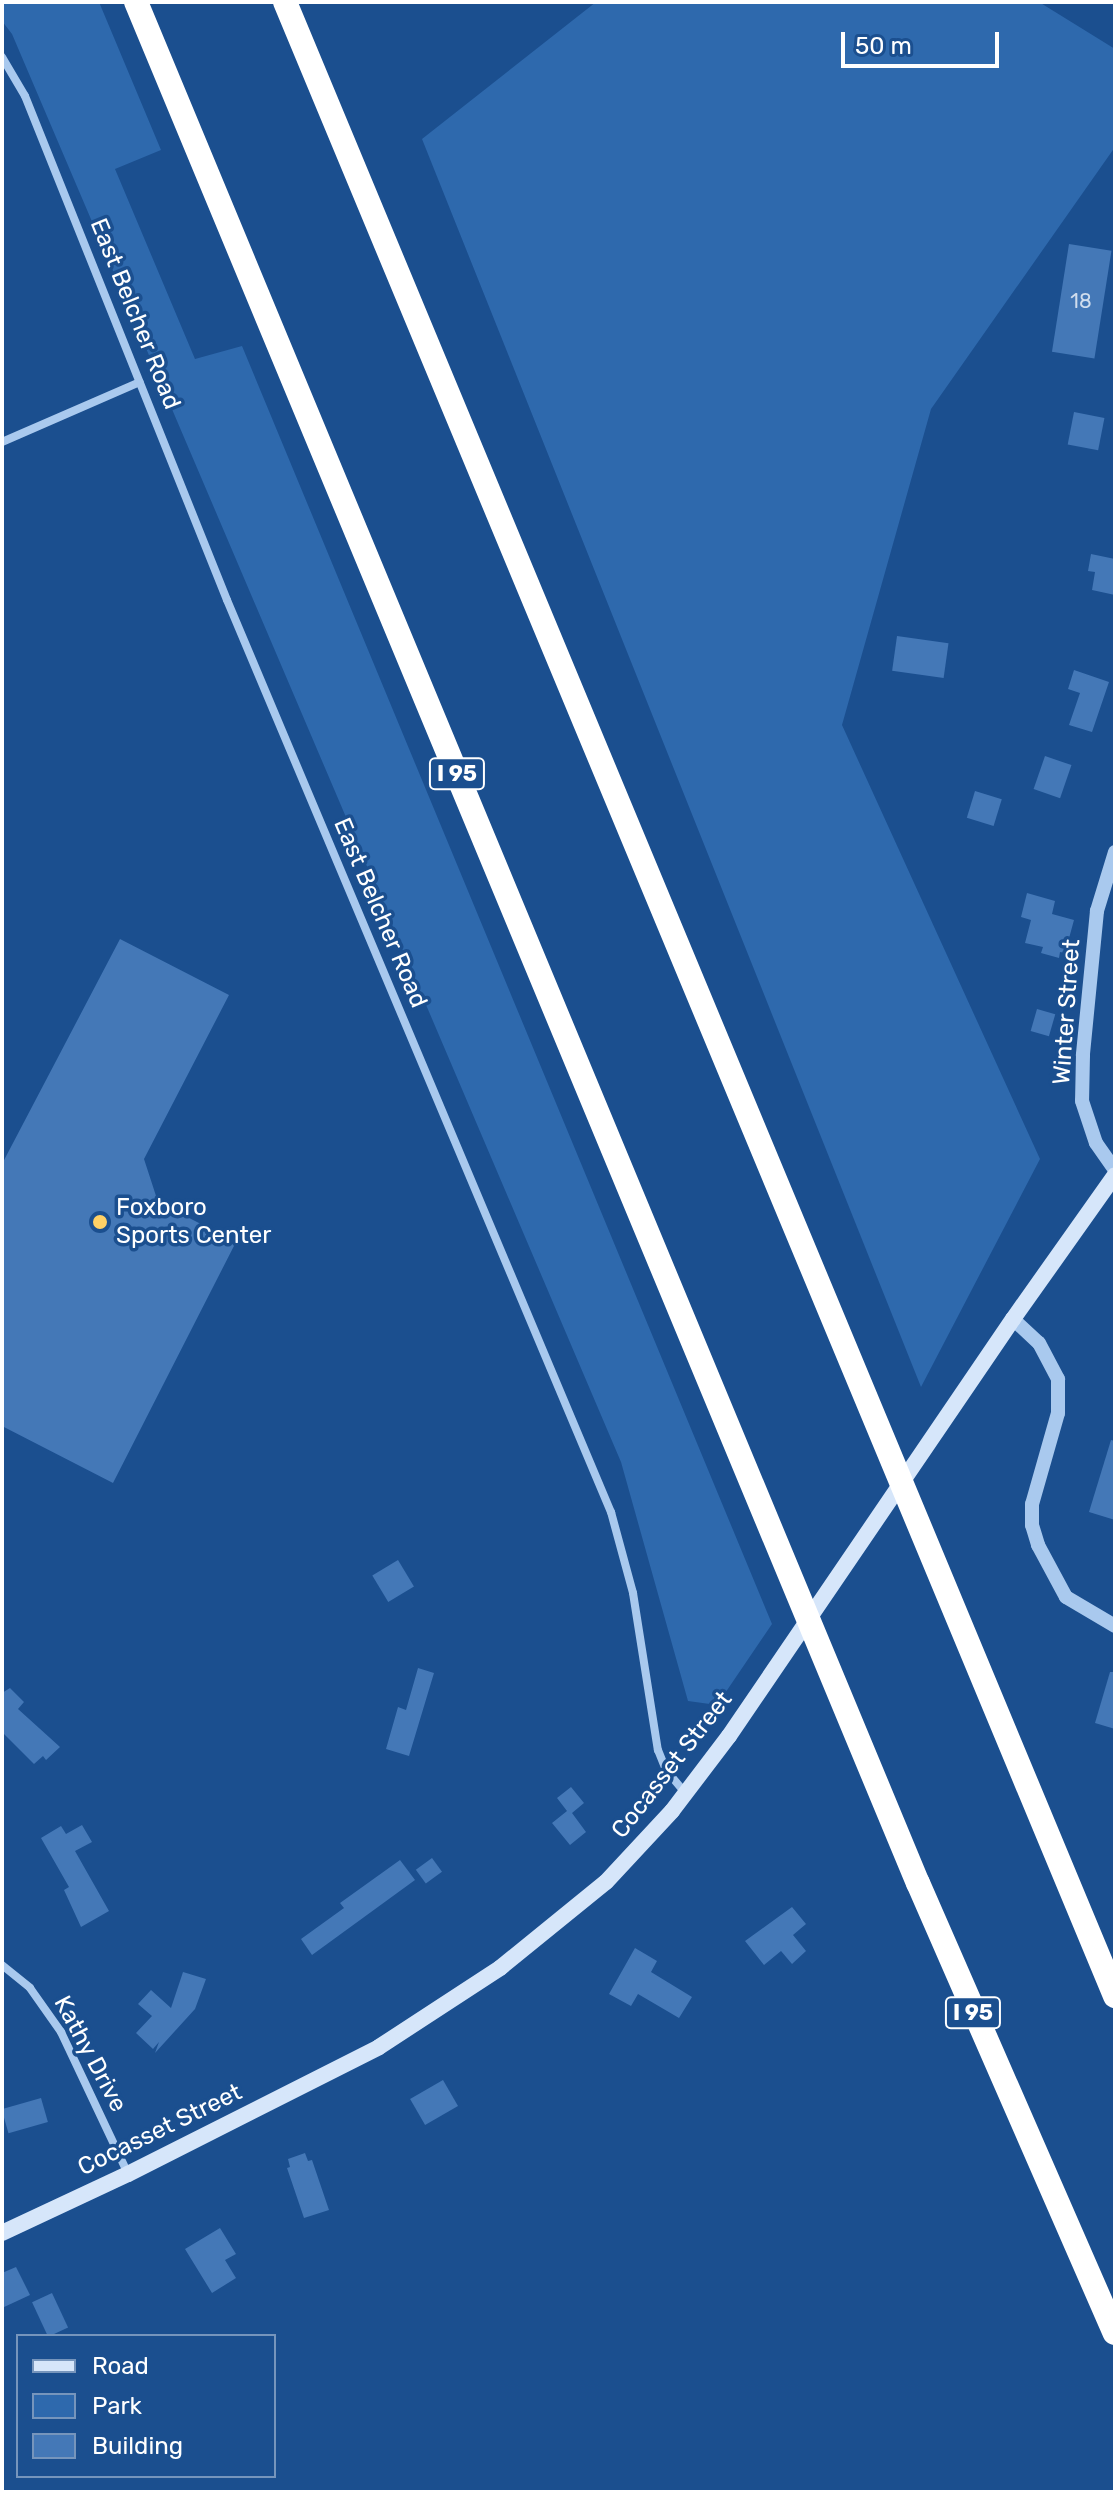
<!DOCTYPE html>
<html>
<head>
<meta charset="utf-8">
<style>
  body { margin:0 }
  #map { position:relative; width:1117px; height:2494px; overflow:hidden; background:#1b4f8f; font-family:Rubik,sans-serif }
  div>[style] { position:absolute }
  .green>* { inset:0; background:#2e69ad }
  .building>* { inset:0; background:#4478b7; transform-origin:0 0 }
  .minor>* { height:8px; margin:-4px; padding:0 4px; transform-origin:4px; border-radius:4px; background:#a9c9ee }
  .tertiary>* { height:14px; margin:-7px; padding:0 7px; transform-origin:7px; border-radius:7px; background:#a9c9ee }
  .secondary>* { height:16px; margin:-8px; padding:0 8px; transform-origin:8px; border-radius:8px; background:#d6e6fa }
  .motorway>* { height:24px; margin:-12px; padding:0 12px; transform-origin:12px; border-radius:12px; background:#fff }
  .dots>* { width:22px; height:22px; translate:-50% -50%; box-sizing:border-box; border:4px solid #1b4f8f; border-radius:50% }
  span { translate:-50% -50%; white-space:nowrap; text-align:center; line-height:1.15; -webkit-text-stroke:7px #1b4f8f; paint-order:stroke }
  .number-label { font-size:20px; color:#d0dded }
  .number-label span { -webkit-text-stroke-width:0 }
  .shield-label span { padding:2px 6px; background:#1b4f8f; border:2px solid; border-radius:6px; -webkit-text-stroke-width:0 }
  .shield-label { font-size:22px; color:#fff; font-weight:700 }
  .street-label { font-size:24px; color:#fff }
  .poi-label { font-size:24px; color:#fff }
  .left { translate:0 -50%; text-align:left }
  .frame { position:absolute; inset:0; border:4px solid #fff; pointer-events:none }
  .legend { position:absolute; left:16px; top:2334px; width:260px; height:144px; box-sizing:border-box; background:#1b4f8f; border:2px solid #7695bc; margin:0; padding:10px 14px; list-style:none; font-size:24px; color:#fff }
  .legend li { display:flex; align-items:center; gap:16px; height:40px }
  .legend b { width:40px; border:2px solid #7695bc }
  .scale { position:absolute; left:841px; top:32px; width:158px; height:36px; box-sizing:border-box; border:4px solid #fff; border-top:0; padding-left:10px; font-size:24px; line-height:28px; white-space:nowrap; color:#fff; -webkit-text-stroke:6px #1b4f8f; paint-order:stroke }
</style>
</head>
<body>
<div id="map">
  <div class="green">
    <div style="clip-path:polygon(2px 2px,99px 2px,161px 150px,115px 169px,195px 359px,242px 346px,772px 1624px,717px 1705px,688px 1701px,621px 1462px,12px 34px,2px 21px)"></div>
    <div style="clip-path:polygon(596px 2px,1039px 2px,1115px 49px,1115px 147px,931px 409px,842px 725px,1040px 1159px,921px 1387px,422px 139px)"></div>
  </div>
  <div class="building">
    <div style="left:1069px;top:244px;width:43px;height:109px;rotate:9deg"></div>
    <div style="left:1074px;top:412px;width:31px;height:33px;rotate:11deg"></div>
    <div style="clip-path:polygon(1091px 554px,1115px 559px,1115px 595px,1092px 590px,1095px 572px,1088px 571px)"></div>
    <div style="left:897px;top:636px;width:52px;height:35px;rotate:8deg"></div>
    <div style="clip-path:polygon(1074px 670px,1109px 682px,1092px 732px,1069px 725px,1080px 693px,1068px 689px)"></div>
    <div style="left:1045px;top:756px;width:28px;height:35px;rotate:19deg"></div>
    <div style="left:975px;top:791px;width:28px;height:28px;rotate:17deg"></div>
    <div style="clip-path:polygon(1027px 893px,1055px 901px,1052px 914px,1074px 920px,1065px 953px,1060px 952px,1059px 958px,1041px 953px,1043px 947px,1025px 943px,1031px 920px,1021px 917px)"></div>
    <div style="clip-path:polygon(120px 939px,229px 995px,144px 1159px,158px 1202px,236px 1242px,113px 1483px,2px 1426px,2px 1164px)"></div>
    <div style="left:1037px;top:1009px;width:19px;height:23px;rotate:16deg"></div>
    <div style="clip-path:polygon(1111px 1440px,1115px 1441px,1115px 1520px,1089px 1512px)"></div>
    <div style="left:398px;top:1560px;width:31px;height:30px;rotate:59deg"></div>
    <div style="clip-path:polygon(418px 1668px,434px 1673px,409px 1756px,386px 1749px,398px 1707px,406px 1710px)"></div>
    <div style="clip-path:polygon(1110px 1672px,1115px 1672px,1115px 1729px,1095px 1723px)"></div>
    <div style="clip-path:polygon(10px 1688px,24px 1702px,18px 1709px,60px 1747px,46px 1760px,43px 1756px,34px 1764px,2px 1732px,2px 1693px)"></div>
    <div style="clip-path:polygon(571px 1787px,584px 1803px,572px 1813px,586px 1832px,570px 1845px,552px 1823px,567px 1811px,557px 1798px)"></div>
    <div style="clip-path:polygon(82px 1825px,92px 1842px,75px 1851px,109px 1911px,81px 1927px,64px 1890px,69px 1887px,41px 1838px,61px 1826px,66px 1834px)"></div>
    <div style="left:432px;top:1858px;width:17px;height:20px;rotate:54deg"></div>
    <div style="clip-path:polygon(400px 1860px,415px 1880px,312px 1955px,301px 1939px,344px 1908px,340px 1903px)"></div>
    <div style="clip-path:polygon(792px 1907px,806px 1924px,793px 1935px,806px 1951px,792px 1964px,781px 1951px,764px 1965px,745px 1941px)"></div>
    <div style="clip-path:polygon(635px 1948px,657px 1961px,651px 1972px,692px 1997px,679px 2018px,638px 1994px,631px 2006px,609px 1994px)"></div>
    <div style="clip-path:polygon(183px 1972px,206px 1979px,195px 2009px,155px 2053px,159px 2042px,153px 2049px,136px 2033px,152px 2016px,138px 2004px,151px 1990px,171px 2008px)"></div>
    <div style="left:443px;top:2080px;width:30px;height:38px;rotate:60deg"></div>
    <div style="left:41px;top:2098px;width:25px;height:41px;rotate:74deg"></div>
    <div style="clip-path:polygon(305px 2153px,308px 2161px,312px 2160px,329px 2210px,304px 2218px,287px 2168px,290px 2167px,288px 2159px)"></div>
    <div style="clip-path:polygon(220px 2228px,236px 2254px,225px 2260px,236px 2278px,212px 2293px,185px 2249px)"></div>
    <div style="clip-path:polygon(16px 2267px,30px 2295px,2px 2308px,2px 2273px)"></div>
    <div style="left:52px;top:2293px;width:38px;height:22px;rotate:65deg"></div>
  </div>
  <div class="minor">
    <div style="left:2px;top:57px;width:45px;rotate:59.5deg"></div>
    <div style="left:25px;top:96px;width:543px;rotate:68.16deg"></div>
    <div style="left:227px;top:600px;width:990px;rotate:67.17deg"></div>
    <div style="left:611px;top:1512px;width:84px;rotate:74.8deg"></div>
    <div style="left:633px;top:1593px;width:159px;rotate:81deg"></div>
    <div style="left:658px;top:1750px;width:22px;rotate:68deg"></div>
    <div style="left:666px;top:1770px;width:31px;rotate:50deg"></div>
    <div style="left:2px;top:442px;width:150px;rotate:-23.5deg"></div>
    <div style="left:2px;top:1965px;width:36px;rotate:39deg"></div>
    <div style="left:30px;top:1988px;width:54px;rotate:54.8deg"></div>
    <div style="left:61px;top:2032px;width:157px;rotate:64.7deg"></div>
  </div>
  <div class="tertiary">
    <div style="left:1115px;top:852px;width:62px;rotate:107deg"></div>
    <div style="left:1097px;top:911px;width:145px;rotate:95.6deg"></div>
    <div style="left:1083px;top:1055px;width:46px;rotate:91.2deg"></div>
    <div style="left:1082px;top:1101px;width:44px;rotate:71.6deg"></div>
    <div style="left:1096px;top:1143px;width:33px;rotate:55deg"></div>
    <div style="left:1013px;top:1319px;width:35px;rotate:43deg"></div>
    <div style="left:1039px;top:1343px;width:41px;rotate:62.2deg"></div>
    <div style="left:1058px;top:1379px;width:34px;rotate:90deg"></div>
    <div style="left:1058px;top:1413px;width:95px;rotate:105.9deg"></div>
    <div style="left:1032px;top:1504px;width:21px;rotate:90deg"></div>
    <div style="left:1032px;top:1525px;width:21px;rotate:73deg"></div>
    <div style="left:1038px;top:1545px;width:59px;rotate:61.7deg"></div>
    <div style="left:1066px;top:1597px;width:57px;rotate:30.6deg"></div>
  </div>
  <div class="secondary">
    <div style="left:2px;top:2233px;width:139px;rotate:-25.1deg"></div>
    <div style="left:128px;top:2174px;width:281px;rotate:-26.8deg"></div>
    <div style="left:379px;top:2047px;width:145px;rotate:-33.1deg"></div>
    <div style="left:500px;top:1968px;width:136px;rotate:-39.1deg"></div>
    <div style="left:606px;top:1882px;width:97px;rotate:-47.1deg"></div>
    <div style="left:672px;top:1811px;width:94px;rotate:-52.8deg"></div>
    <div style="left:729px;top:1736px;width:505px;rotate:-55.74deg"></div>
    <div style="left:1013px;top:1319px;width:176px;rotate:-54.7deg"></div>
  </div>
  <div class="motorway">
    <div style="left:136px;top:2px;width:2037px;rotate:67.43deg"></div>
    <div style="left:918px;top:1883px;width:491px;rotate:66.4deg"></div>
    <div style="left:285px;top:2px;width:2160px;rotate:67.4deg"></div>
  </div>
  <div class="dots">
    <div style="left:100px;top:1222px;background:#ffd166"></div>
  </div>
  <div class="number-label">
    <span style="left:1081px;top:301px">18</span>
  </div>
  <div class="shield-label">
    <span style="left:457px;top:774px">I 95</span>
    <span style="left:973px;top:2013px">I 95</span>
  </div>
  <div class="street-label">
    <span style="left:135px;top:314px;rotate:68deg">East Belcher Road</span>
    <span style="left:380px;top:913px;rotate:67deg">East Belcher Road</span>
    <span style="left:1067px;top:1012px;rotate:-86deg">Winter Street</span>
    <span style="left:672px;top:1765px;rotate:-52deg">Cocasset Street</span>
    <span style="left:90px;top:2054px;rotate:62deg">Kathy Drive</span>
    <span style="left:160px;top:2130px;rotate:-26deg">Cocasset Street</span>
  </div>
  <div class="poi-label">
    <span class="left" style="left:116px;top:1222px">Foxboro<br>Sports Center</span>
  </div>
  <div class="frame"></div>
  <ul class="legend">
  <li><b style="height:10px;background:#d6e6fa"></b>Road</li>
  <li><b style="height:22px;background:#2e69ad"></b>Park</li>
  <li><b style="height:22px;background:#4478b7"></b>Building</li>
  </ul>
  <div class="scale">50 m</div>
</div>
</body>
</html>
